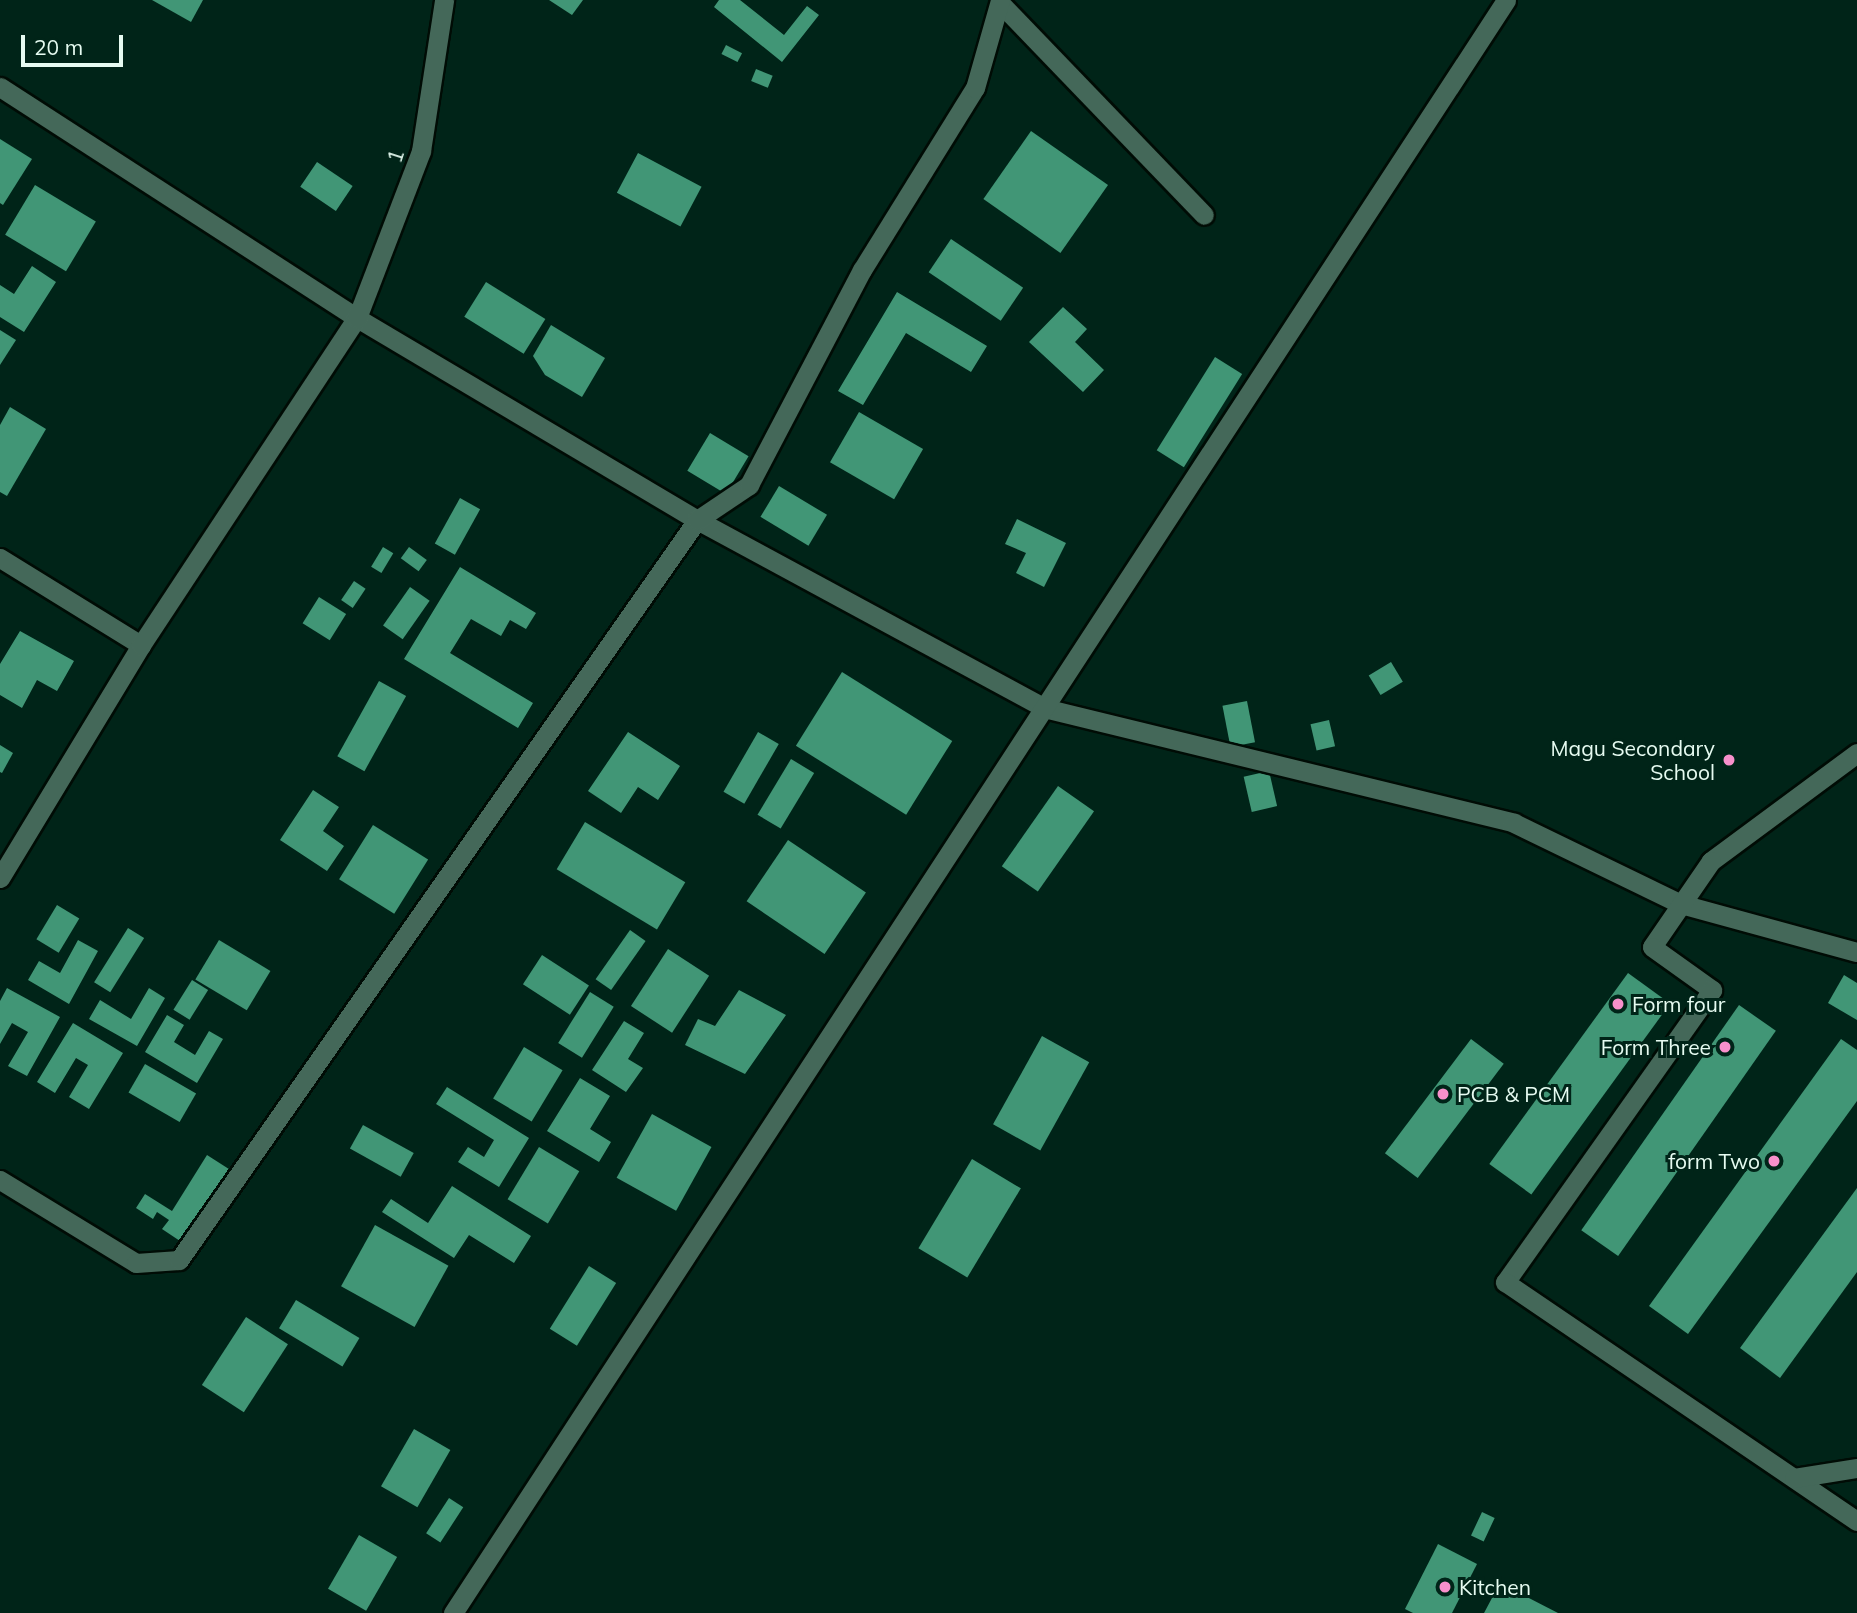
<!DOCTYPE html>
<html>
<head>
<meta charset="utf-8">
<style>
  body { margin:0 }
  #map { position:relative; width:1857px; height:1613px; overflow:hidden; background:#002418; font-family:Mulish,sans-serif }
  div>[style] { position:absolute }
  .building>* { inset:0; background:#419676; transform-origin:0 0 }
  .roads { filter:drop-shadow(2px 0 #000c05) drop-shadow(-2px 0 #000c05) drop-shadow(0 2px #000c05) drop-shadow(0 -2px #000c05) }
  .minor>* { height:19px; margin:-9.5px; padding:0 9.5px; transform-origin:9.5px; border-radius:9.5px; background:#446859 }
  .dots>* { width:19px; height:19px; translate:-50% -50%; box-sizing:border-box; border:4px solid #002418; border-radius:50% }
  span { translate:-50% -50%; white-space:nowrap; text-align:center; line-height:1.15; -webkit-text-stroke:6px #002418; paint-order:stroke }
  .street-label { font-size:21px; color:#e6fbf1 }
  .poi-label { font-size:21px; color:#e6fbf1 }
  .right { translate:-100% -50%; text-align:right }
  .left { translate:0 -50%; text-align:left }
  .scale { position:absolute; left:21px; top:35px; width:102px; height:32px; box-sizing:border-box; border:4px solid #e6fbf1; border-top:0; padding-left:9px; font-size:21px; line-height:24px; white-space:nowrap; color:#e6fbf1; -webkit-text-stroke:5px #002418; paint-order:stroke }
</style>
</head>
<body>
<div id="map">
  <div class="building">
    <div style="clip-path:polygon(152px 0,203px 0,191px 22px)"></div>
    <div style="clip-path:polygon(549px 0,583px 0,572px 15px)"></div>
    <div style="clip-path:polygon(719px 0,740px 0,784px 35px,807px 6px,819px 15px,782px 62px,714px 7px)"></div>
    <div style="left:726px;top:45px;width:18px;height:10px;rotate:27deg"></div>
    <div style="left:756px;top:69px;width:18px;height:13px;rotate:22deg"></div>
    <div style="left:1031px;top:131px;width:94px;height:83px;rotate:35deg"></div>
    <div style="clip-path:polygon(0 139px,32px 159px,3px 205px,0 203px)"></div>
    <div style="left:638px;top:153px;width:72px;height:45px;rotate:28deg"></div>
    <div style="left:317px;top:162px;width:43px;height:30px;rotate:34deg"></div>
    <div style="left:35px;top:185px;width:71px;height:58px;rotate:31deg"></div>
    <div style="left:951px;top:239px;width:87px;height:40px;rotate:34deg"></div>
    <div style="clip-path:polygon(32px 266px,56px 282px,24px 332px,0 317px,0 285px,14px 294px)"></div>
    <div style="left:486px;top:282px;width:70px;height:41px;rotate:32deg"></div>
    <div style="clip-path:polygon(897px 292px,987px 346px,971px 372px,906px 333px,863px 405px,838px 391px)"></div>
    <div style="clip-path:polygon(1063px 307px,1087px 329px,1075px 342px,1104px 370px,1083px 392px,1029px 342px)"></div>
    <div style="clip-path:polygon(551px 325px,605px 358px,582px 397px,545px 375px,533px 356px)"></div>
    <div style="clip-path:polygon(0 330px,16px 340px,0 365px)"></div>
    <div style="left:1215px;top:357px;width:32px;height:110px;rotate:32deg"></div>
    <div style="clip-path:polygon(10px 407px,46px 429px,7px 496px,0 492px,0 425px)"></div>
    <div style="left:859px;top:412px;width:74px;height:58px;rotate:30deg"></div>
    <div style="left:710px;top:433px;width:45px;height:44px;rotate:31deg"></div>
    <div style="left:779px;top:486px;width:56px;height:36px;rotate:31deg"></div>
    <div style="left:460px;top:498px;width:23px;height:52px;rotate:29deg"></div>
    <div style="clip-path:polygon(1017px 519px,1066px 543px,1044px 587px,1016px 573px,1026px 553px,1005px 544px)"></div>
    <div style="left:383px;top:547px;width:12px;height:23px;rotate:31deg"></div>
    <div style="left:409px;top:547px;width:22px;height:14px;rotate:36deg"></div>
    <div style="clip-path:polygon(460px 567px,536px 613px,526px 629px,510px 620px,501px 636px,471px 619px,450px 653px,533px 703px,518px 728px,404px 659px)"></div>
    <div style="left:354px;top:581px;width:14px;height:23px;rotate:34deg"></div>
    <div style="left:410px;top:587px;width:24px;height:47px;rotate:35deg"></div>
    <div style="left:319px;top:597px;width:32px;height:31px;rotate:32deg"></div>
    <div style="clip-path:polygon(20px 631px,74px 661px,57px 691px,37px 680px,22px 708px,0 695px,0 664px)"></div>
    <div style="left:1391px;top:662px;width:23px;height:26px;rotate:59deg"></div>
    <div style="left:842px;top:672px;width:130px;height:87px;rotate:32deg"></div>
    <div style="left:379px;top:681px;width:31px;height:86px;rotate:29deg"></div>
    <div style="left:1247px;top:701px;width:42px;height:25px;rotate:79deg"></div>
    <div style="left:1329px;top:720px;width:27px;height:19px;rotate:77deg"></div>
    <div style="clip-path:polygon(628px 732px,680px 766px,658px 800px,638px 787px,621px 813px,588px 791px)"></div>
    <div style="left:758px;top:732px;width:24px;height:69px;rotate:30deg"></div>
    <div style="clip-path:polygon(0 745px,13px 753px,2px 773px,0 772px)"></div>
    <div style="left:791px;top:759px;width:27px;height:65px;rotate:31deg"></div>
    <div style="left:1269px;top:771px;width:36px;height:26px;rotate:77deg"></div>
    <div style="left:1058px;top:786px;width:44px;height:98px;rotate:35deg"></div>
    <div style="clip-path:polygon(313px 790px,339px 807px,323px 831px,344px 846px,327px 871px,280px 840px)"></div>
    <div style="left:585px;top:822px;width:117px;height:55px;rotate:31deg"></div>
    <div style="left:373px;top:825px;width:65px;height:64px;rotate:32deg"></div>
    <div style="left:788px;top:840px;width:94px;height:74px;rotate:34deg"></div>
    <div style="left:57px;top:905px;width:26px;height:40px;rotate:31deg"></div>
    <div style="left:128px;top:928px;width:19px;height:64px;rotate:32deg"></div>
    <div style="left:630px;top:930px;width:19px;height:60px;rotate:35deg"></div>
    <div style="clip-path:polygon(78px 940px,98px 951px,69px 1004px,28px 980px,39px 961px,60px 973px)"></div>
    <div style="left:219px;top:940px;width:60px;height:46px;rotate:31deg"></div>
    <div style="left:668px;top:949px;width:49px;height:68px;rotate:33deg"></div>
    <div style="left:542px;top:955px;width:56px;height:35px;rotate:33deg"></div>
    <div style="left:1628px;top:973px;width:52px;height:236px;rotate:36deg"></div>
    <div style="clip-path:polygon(1844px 975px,1857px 983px,1857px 1020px,1828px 1003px)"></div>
    <div style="left:192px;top:980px;width:19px;height:35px;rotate:32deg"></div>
    <div style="clip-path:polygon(7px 988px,60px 1017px,27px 1076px,8px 1066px,28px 1032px,12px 1023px,0 1044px,0 1001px)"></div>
    <div style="clip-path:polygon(149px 988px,165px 998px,137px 1046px,89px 1019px,100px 1000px,131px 1019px)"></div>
    <div style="clip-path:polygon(739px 990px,786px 1015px,745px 1074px,685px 1045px,698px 1019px,715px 1026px)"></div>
    <div style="left:590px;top:992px;width:28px;height:60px;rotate:32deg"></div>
    <div style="left:1739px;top:1005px;width:45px;height:275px;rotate:35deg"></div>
    <div style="clip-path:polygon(167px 1015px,184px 1025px,174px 1042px,195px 1055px,209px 1031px,223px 1039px,197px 1083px,145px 1052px)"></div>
    <div style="clip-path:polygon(624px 1021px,644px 1033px,628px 1059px,643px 1068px,626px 1092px,592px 1070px)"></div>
    <div style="clip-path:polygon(73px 1023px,123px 1053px,89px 1109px,69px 1097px,88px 1065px,76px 1058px,55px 1093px,37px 1082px)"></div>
    <div style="left:1042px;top:1036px;width:54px;height:101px;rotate:29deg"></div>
    <div style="left:1471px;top:1039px;width:41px;height:143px;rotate:37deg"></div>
    <div style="clip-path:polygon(1841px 1039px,1857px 1050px,1857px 1101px,1688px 1334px,1649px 1306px)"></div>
    <div style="left:524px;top:1047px;width:45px;height:60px;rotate:31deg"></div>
    <div style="left:145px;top:1064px;width:59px;height:33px;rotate:30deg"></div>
    <div style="clip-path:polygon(580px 1078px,610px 1096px,590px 1129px,611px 1142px,599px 1162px,547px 1131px)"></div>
    <div style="clip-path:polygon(447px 1087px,529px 1138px,499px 1187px,458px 1162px,468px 1147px,484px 1157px,494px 1140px,436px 1104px)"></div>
    <div style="left:652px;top:1114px;width:68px;height:73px;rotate:29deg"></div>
    <div style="left:363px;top:1125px;width:58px;height:27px;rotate:29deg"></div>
    <div style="left:539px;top:1147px;width:47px;height:61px;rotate:31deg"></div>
    <div style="clip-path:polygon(207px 1155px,232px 1171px,186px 1245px,162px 1229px,169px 1220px,157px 1212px,153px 1219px,136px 1208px,145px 1194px,172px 1211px)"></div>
    <div style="left:972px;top:1159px;width:57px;height:104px;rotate:31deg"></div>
    <div style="clip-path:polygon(452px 1186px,531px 1236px,514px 1263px,469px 1235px,454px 1258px,382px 1212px,391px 1199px,428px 1223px)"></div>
    <div style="clip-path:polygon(1857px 1188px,1857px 1272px,1780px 1378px,1740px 1348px)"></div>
    <div style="left:375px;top:1225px;width:84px;height:70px;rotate:29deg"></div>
    <div style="left:589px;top:1266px;width:32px;height:74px;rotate:32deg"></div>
    <div style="left:296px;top:1300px;width:74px;height:33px;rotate:31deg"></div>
    <div style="left:246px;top:1317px;width:50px;height:81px;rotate:33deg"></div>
    <div style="left:414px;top:1429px;width:42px;height:66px;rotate:30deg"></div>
    <div style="left:449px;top:1498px;width:17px;height:42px;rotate:33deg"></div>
    <div style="left:1482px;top:1512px;width:14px;height:26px;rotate:25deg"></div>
    <div style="left:359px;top:1535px;width:44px;height:62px;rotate:30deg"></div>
    <div style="clip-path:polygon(1438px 1544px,1477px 1564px,1452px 1613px,1413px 1613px,1405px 1609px)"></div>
    <div style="clip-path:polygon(1500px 1583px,1558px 1613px,1484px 1613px)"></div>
  </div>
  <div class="roads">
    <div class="minor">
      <div style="left:1002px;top:5px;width:291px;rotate:46.1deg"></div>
      <div style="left:0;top:87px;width:425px;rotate:32.9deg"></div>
      <div style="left:357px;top:318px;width:395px;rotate:30.7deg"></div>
      <div style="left:697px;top:520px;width:395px;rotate:28.4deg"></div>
      <div style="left:1044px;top:708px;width:484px;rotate:13.7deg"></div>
      <div style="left:1514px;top:823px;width:186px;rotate:25.9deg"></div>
      <div style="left:1681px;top:904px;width:182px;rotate:15.3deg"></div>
      <div style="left:0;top:558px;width:166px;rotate:31.7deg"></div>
      <div style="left:1857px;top:753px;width:182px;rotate:143.5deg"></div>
      <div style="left:1711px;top:861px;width:104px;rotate:124.5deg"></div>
      <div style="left:1652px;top:947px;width:74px;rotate:35.6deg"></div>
      <div style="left:1712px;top:990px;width:358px;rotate:125.3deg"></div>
      <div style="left:1505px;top:1282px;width:425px;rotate:34.2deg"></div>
      <div style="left:0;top:878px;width:272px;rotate:-58.8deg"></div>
      <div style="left:141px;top:645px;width:392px;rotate:-56.6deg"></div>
      <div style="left:357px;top:318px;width:179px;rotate:-69deg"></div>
      <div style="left:421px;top:151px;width:153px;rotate:-81.3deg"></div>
      <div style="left:0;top:1180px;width:159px;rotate:31.4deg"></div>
      <div style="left:136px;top:1263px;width:43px;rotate:-4deg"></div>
      <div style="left:179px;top:1260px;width:903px;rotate:-55.01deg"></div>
      <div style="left:697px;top:520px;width:63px;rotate:-33.9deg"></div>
      <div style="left:749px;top:485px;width:243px;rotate:-62.3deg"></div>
      <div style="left:862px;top:270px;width:214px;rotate:-58.2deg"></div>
      <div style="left:975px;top:88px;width:91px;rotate:-74.1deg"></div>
      <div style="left:1794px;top:1478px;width:64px;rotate:-9deg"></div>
      <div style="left:453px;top:1613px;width:1926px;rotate:-56.86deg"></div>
    </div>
  </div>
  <div class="dots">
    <div style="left:1729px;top:760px;background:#f890cb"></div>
    <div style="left:1618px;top:1004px;background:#f890cb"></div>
    <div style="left:1725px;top:1047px;background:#f890cb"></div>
    <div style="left:1443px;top:1094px;background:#f890cb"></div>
    <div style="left:1774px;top:1161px;background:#f890cb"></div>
    <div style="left:1445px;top:1587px;background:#f890cb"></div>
  </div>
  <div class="street-label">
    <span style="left:395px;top:156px;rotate:-72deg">1</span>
  </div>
  <div class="poi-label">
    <span class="right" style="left:1715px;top:760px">Magu Secondary<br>School</span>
    <span class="left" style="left:1632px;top:1004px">Form four</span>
    <span class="right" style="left:1711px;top:1047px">Form Three</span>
    <span class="left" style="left:1457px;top:1094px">PCB &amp; PCM</span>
    <span class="right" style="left:1760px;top:1161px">form Two</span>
    <span class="left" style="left:1459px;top:1587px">Kitchen</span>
  </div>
  <div class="scale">20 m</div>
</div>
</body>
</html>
